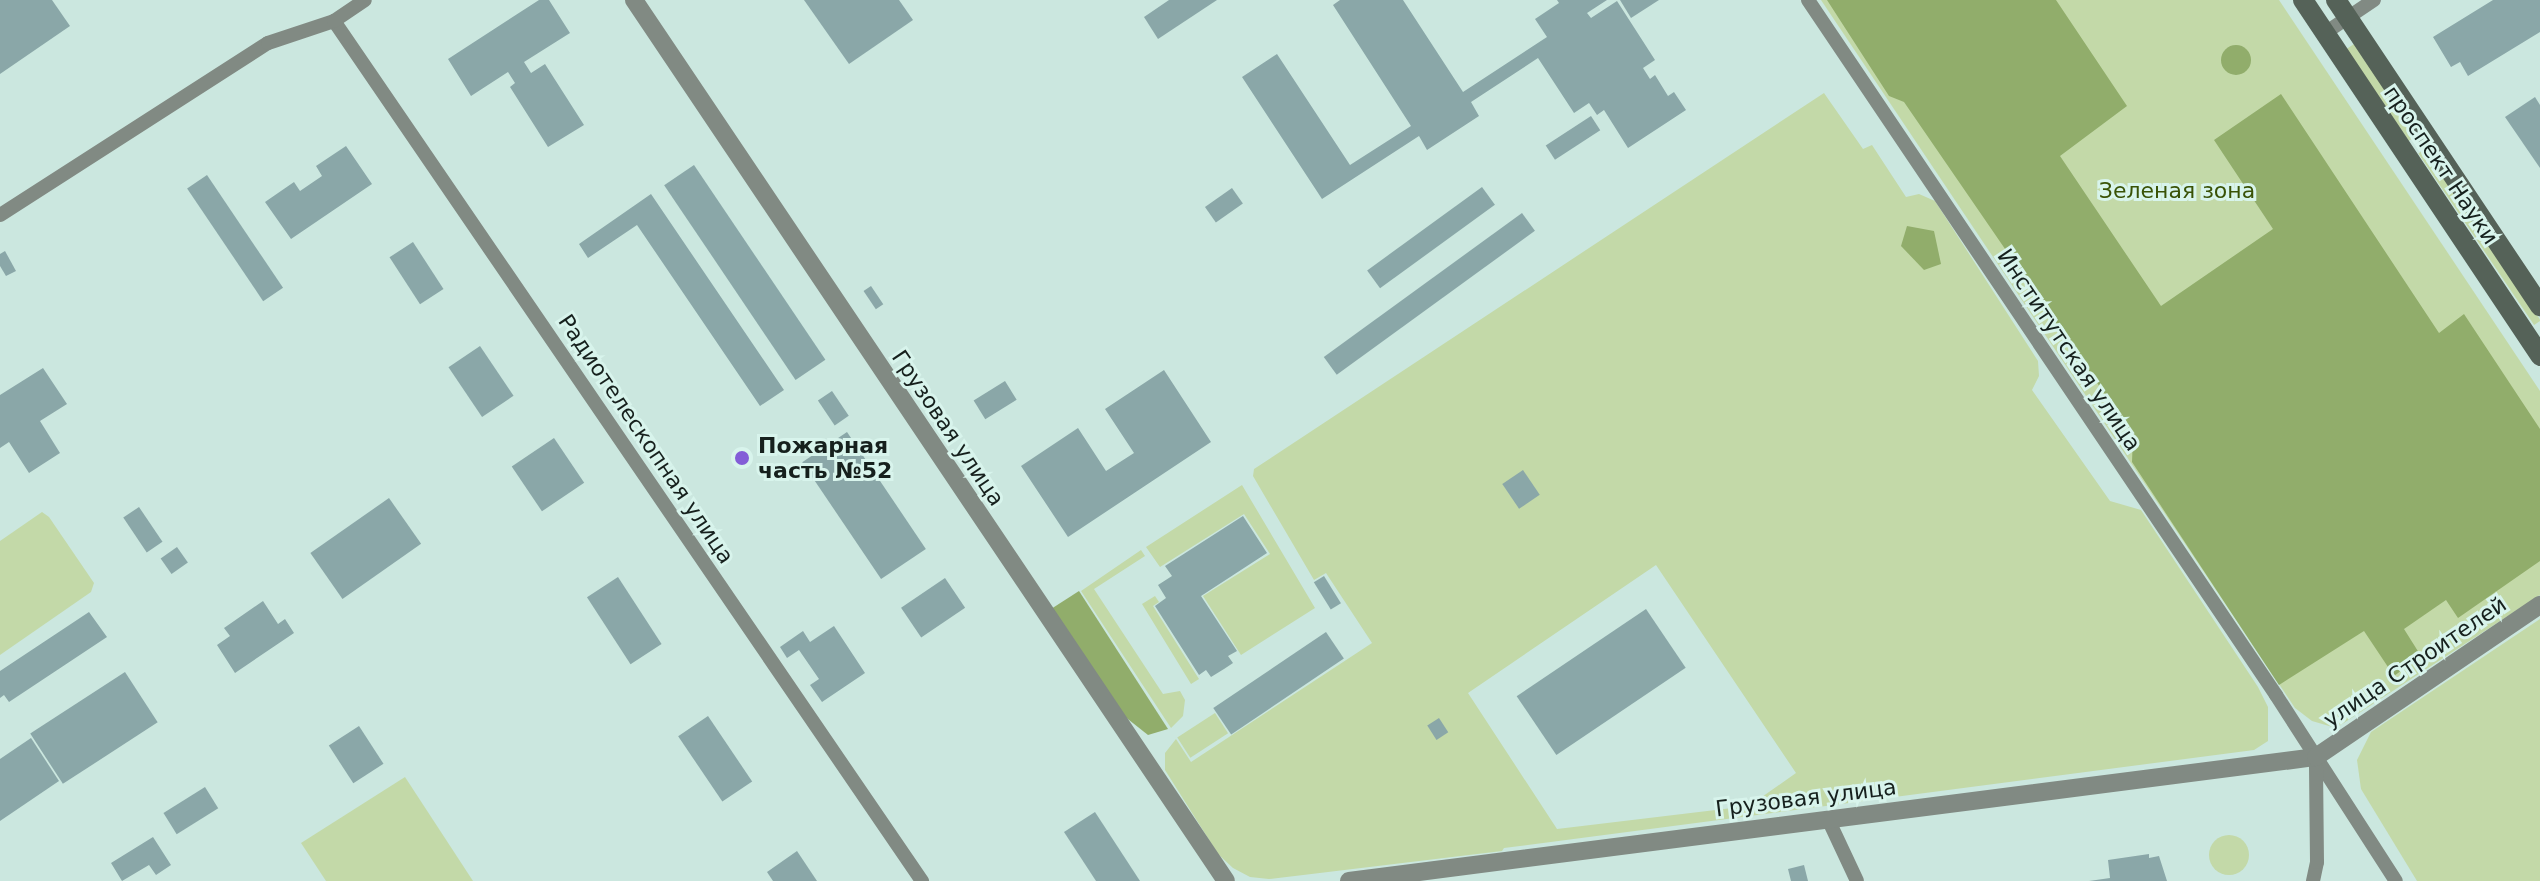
<!DOCTYPE html>
<html>
<head>
<meta charset="utf-8">
<style>
  body { margin:0 }
  #map { position:relative; width:2540px; height:881px; overflow:hidden; background:#cbe7df; font-family:"DejaVu Sans",sans-serif }
  div>[style] { position:absolute }
  .green>* { inset:0; background:#c3d9a8; transform-origin:0 0 }
  .round { border-radius:50% }
  .forest>* { inset:0; background:#91ad6b }
  .building>* { inset:0; background:#8aa7a8; transform-origin:0 0 }
  .minor>* { height:14px; margin:-7px; padding:0 7px; transform-origin:7px; border-radius:7px; background:#818a83 }
  .tertiary>* { height:18px; margin:-9px; padding:0 9px; transform-origin:9px; border-radius:9px; background:#818a83 }
  .secondary>* { height:20px; margin:-10px; padding:0 10px; transform-origin:10px; border-radius:10px; background:#556258 }
  .dots>* { width:22px; height:22px; translate:-50% -50%; box-sizing:border-box; border:4px solid #d8f4ec; border-radius:50% }
  span { translate:-50% -50%; white-space:nowrap; text-align:center; line-height:1.15; -webkit-text-stroke:6px #d8f4ec; paint-order:stroke }
  .street-label { font-size:22px; color:#16201d }
  .park-label { font-size:22px; color:#395206 }
  .poi-label { font-size:22px; color:#16201d; font-weight:700 }
  .left { translate:0 -50%; text-align:left }
</style>
</head>
<body>
<div id="map">
  <div class="green">
    <div style="clip-path:polygon(1821px 0,2279px 0,2540px 391px,2540px 595px,2336px 728px,2312px 721px,2295px 708px)"></div>
    <div style="left:2354px;top:44px;width:111px;height:9px;rotate:56deg"></div>
    <div style="clip-path:polygon(evenodd,1824px 93px,1863px 149px,1872px 145px,1906px 197px,1919px 194px,1935px 201px,2038px 361px,2039px 376px,2032px 390px,2110px 501px,2141px 510px,2258px 687px,2268px 707px,2268px 741px,2254px 750px,1504px 848px,1502px 851px,1269px 879px,1250px 877px,1233px 868px,1218px 854px,1165px 770px,1165px 753px,1176px 739px,1191px 762px,1372px 643px,1326px 573px,1314px 580px,1253px 476px,1254px 469px,1824px 93px,1656px 565px,1796px 773px,1749px 806px,1557px 829px,1468px 693px,1656px 565px)"></div>
    <div style="left:2425px;top:149px;width:207px;height:8px;rotate:56deg"></div>
    <div style="clip-path:polygon(1242px 485px,1315px 608px,1241px 655px,1203px 596px,1270px 554px,1244px 514px,1160px 567px,1146px 547px)"></div>
    <div style="clip-path:polygon(42px 512px,49px 517px,94px 583px,91px 592px,0 655px,0 541px)"></div>
    <div style="clip-path:polygon(1141px 550px,1145px 556px,1094px 589px,1163px 694px,1180px 691px,1185px 700px,1183px 716px,1171px 728px,1081px 591px)"></div>
    <div style="clip-path:polygon(1155px 596px,1159px 602px,1153px 606px,1199px 679px,1191px 684px,1142px 604px)"></div>
    <div style="clip-path:polygon(2540px 619px,2540px 881px,2417px 881px,2361px 789px,2357px 760px,2371px 732px)"></div>
    <div style="left:1215px;top:713px;width:24px;height:45px;rotate:57deg"></div>
    <div style="clip-path:polygon(405px 777px,473px 881px,326px 881px,301px 843px)"></div>
    <div class="round" style="left:2209px;top:835px;width:40px;height:40px"></div>
  </div>
  <div class="forest">
    <div style="clip-path:polygon(1827px 0,2056px 0,2127px 106px,2060px 156px,2161px 306px,2273px 229px,2214px 140px,2281px 94px,2439px 333px,2464px 314px,2540px 429px,2540px 561px,2458px 618px,2446px 600px,2404px 629px,2421px 656px,2394px 676px,2364px 631px,2279px 685px,2132px 462px,2133px 435px,1904px 102px,1889px 96px)"></div>
    <div class="round" style="left:2221px;top:45px;width:30px;height:30px"></div>
    <div style="clip-path:polygon(1907px 226px,1934px 231px,1941px 264px,1924px 270px,1901px 246px)"></div>
    <div style="clip-path:polygon(1079px 591px,1168px 729px,1148px 735px,1124px 716px,1051px 609px)"></div>
  </div>
  <div class="building">
    <div style="clip-path:polygon(0 0,52px 0,70px 26px,0 74px)"></div>
    <div style="clip-path:polygon(539px 0,549px 0,570px 33px,524px 62px,531px 73px,545px 64px,584px 125px,548px 147px,510px 87px,515px 83px,508px 72px,471px 96px,448px 59px)"></div>
    <div style="clip-path:polygon(804px 0,899px 0,913px 20px,849px 64px)"></div>
    <div style="clip-path:polygon(1169px 0,1217px 0,1158px 39px,1144px 17px)"></div>
    <div style="clip-path:polygon(1340px 0,1403px 0,1463px 92px,1547px 37px,1535px 19px,1559px 3px,1557px 0,1607px 0,1587px 13px,1591px 18px,1617px 1px,1655px 60px,1643px 68px,1650px 79px,1655px 75px,1668px 96px,1674px 92px,1686px 110px,1628px 148px,1604px 110px,1597px 115px,1589px 103px,1574px 113px,1538px 58px,1471px 102px,1479px 116px,1427px 150px,1419px 136px,1322px 199px,1242px 77px,1277px 54px,1350px 165px,1411px 126px,1333px 5px)"></div>
    <div style="clip-path:polygon(1620px 0,1659px 0,1631px 18px)"></div>
    <div style="clip-path:polygon(2493px 0,2540px 0,2540px 32px,2468px 76px,2460px 62px,2451px 67px,2433px 37px)"></div>
    <div style="clip-path:polygon(2535px 97px,2540px 105px,2540px 168px,2505px 117px)"></div>
    <div style="left:1591px;top:116px;width:17px;height:54px;rotate:57deg"></div>
    <div style="clip-path:polygon(346px 146px,372px 184px,291px 239px,265px 202px,294px 182px,300px 191px,322px 176px,316px 166px)"></div>
    <div style="left:694px;top:165px;width:235px;height:36px;rotate:56deg"></div>
    <div style="left:207px;top:175px;width:136px;height:24px;rotate:56deg"></div>
    <div style="left:1482px;top:187px;width:22px;height:142px;rotate:54deg"></div>
    <div style="left:1232px;top:188px;width:19px;height:33px;rotate:55deg"></div>
    <div style="clip-path:polygon(651px 194px,784px 390px,760px 406px,637px 225px,588px 258px,579px 244px)"></div>
    <div style="left:1522px;top:213px;width:22px;height:245px;rotate:54deg"></div>
    <div style="left:413px;top:242px;width:56px;height:28px;rotate:57deg"></div>
    <div style="clip-path:polygon(5px 251px,16px 271px,6px 276px,0 266px,0 254px)"></div>
    <div style="left:871px;top:286px;width:22px;height:9px;rotate:56deg"></div>
    <div style="left:480px;top:346px;width:60px;height:38px;rotate:56deg"></div>
    <div style="clip-path:polygon(43px 368px,67px 404px,40px 421px,60px 453px,29px 473px,9px 442px,0 448px,0 395px)"></div>
    <div style="clip-path:polygon(1164px 370px,1211px 442px,1068px 537px,1021px 466px,1078px 428px,1106px 471px,1134px 453px,1105px 409px)"></div>
    <div style="left:1005px;top:381px;width:22px;height:37px;rotate:58deg"></div>
    <div style="left:832px;top:391px;width:30px;height:17px;rotate:56deg"></div>
    <div style="left:847px;top:432px;width:141px;height:54px;rotate:56deg"></div>
    <div style="left:554px;top:438px;width:54px;height:51px;rotate:56deg"></div>
    <div style="left:1523px;top:470px;width:30px;height:25px;rotate:56deg"></div>
    <div style="left:389px;top:498px;width:56px;height:96px;rotate:55deg"></div>
    <div style="left:139px;top:507px;width:42px;height:19px;rotate:56deg"></div>
    <div style="clip-path:polygon(1243px 516px,1267px 553px,1201px 596px,1237px 651px,1228px 656px,1233px 663px,1224px 669px,1211px 677px,1206px 670px,1199px 675px,1155px 606px,1166px 598px,1158px 585px,1172px 576px,1165px 566px)"></div>
    <div style="left:177px;top:547px;width:19px;height:20px;rotate:55deg"></div>
    <div style="left:1324px;top:576px;width:32px;height:12px;rotate:58deg"></div>
    <div style="left:618px;top:577px;width:80px;height:37px;rotate:57deg"></div>
    <div style="left:945px;top:578px;width:36px;height:53px;rotate:56deg"></div>
    <div style="clip-path:polygon(263px 601px,278px 624px,285px 619px,294px 633px,235px 673px,217px 645px,230px 636px,224px 628px)"></div>
    <div style="left:1646px;top:609px;width:71px;height:156px;rotate:56deg"></div>
    <div style="clip-path:polygon(89px 612px,107px 637px,9px 702px,4px 695px,0 698px,0 671px)"></div>
    <div style="clip-path:polygon(834px 626px,865px 673px,822px 702px,810px 685px,819px 679px,799px 650px,787px 658px,780px 647px,803px 631px,810px 642px)"></div>
    <div style="left:1326px;top:632px;width:32px;height:136px;rotate:56deg"></div>
    <div style="left:125px;top:672px;width:60px;height:113px;rotate:57deg"></div>
    <div style="left:708px;top:716px;width:79px;height:36px;rotate:56deg"></div>
    <div style="left:1439px;top:718px;width:17px;height:14px;rotate:57deg"></div>
    <div style="left:359px;top:726px;width:45px;height:36px;rotate:57deg"></div>
    <div style="clip-path:polygon(31px 738px,59px 781px,0 821px,0 759px)"></div>
    <div style="left:205px;top:787px;width:25px;height:49px;rotate:58deg"></div>
    <div style="clip-path:polygon(1095px 812px,1140px 881px,1096px 881px,1064px 832px)"></div>
    <div style="clip-path:polygon(153px 837px,171px 865px,156px 875px,149px 865px,122px 881px,111px 863px)"></div>
    <div style="clip-path:polygon(797px 851px,817px 881px,773px 881px,767px 872px)"></div>
    <div style="clip-path:polygon(2149px 854px,2149px 858px,2159px 856px,2167px 881px,2089px 881px,2110px 878px,2108px 860px)"></div>
    <div style="clip-path:polygon(1804px 865px,1808px 881px,1791px 881px,1788px 869px)"></div>
  </div>
  <div class="minor">
    <div style="left:1808px;top:0;width:838px;rotate:56.04deg"></div>
    <div style="left:2276px;top:695px;width:221px;rotate:57.2deg"></div>
    <div style="left:334px;top:21px;width:1042px;rotate:55.64deg"></div>
    <div style="left:2325px;top:33px;width:59px;rotate:-34deg"></div>
    <div style="left:0;top:215px;width:318px;rotate:-32.7deg"></div>
    <div style="left:268px;top:43px;width:70px;rotate:-18.4deg"></div>
    <div style="left:334px;top:21px;width:37px;rotate:-34deg"></div>
    <div style="left:1828px;top:819px;width:68px;rotate:64.9deg"></div>
    <div style="left:2313px;top:881px;width:19px;rotate:-78deg"></div>
    <div style="left:2317px;top:862px;width:104px;rotate:-90.6deg"></div>
  </div>
  <div class="tertiary">
    <div style="left:634px;top:0;width:1061px;rotate:56.1deg"></div>
    <div style="left:1349px;top:881px;width:975px;rotate:-7.31deg"></div>
    <div style="left:2316px;top:757px;width:271px;rotate:-34.2deg"></div>
  </div>
  <div class="secondary">
    <div style="left:2303px;top:0;width:428px;rotate:56.3deg"></div>
    <div style="left:2336px;top:0;width:368px;rotate:56.3deg"></div>
  </div>
  <div class="dots">
    <div style="left:742px;top:458px;background:#835dd7"></div>
  </div>
  <div class="street-label">
    <span style="left:2441px;top:165px;rotate:56deg">проспект Науки</span>
    <span style="left:2069px;top:350px;rotate:56deg">Институтская улица</span>
    <span style="left:948px;top:428px;rotate:56deg">Грузовая улица</span>
    <span style="left:646px;top:439px;rotate:56deg">Радиотелескопная улица</span>
    <span style="left:2415px;top:662px;rotate:-34deg">улица Строителей</span>
    <span style="left:1806px;top:798px;rotate:-7deg">Грузовая улица</span>
  </div>
  <div class="park-label">
    <span style="left:2177px;top:191px">Зеленая зона</span>
  </div>
  <div class="poi-label">
    <span class="left" style="left:758px;top:458px">Пожарная<br>часть №52</span>
  </div>
</div>
</body>
</html>
